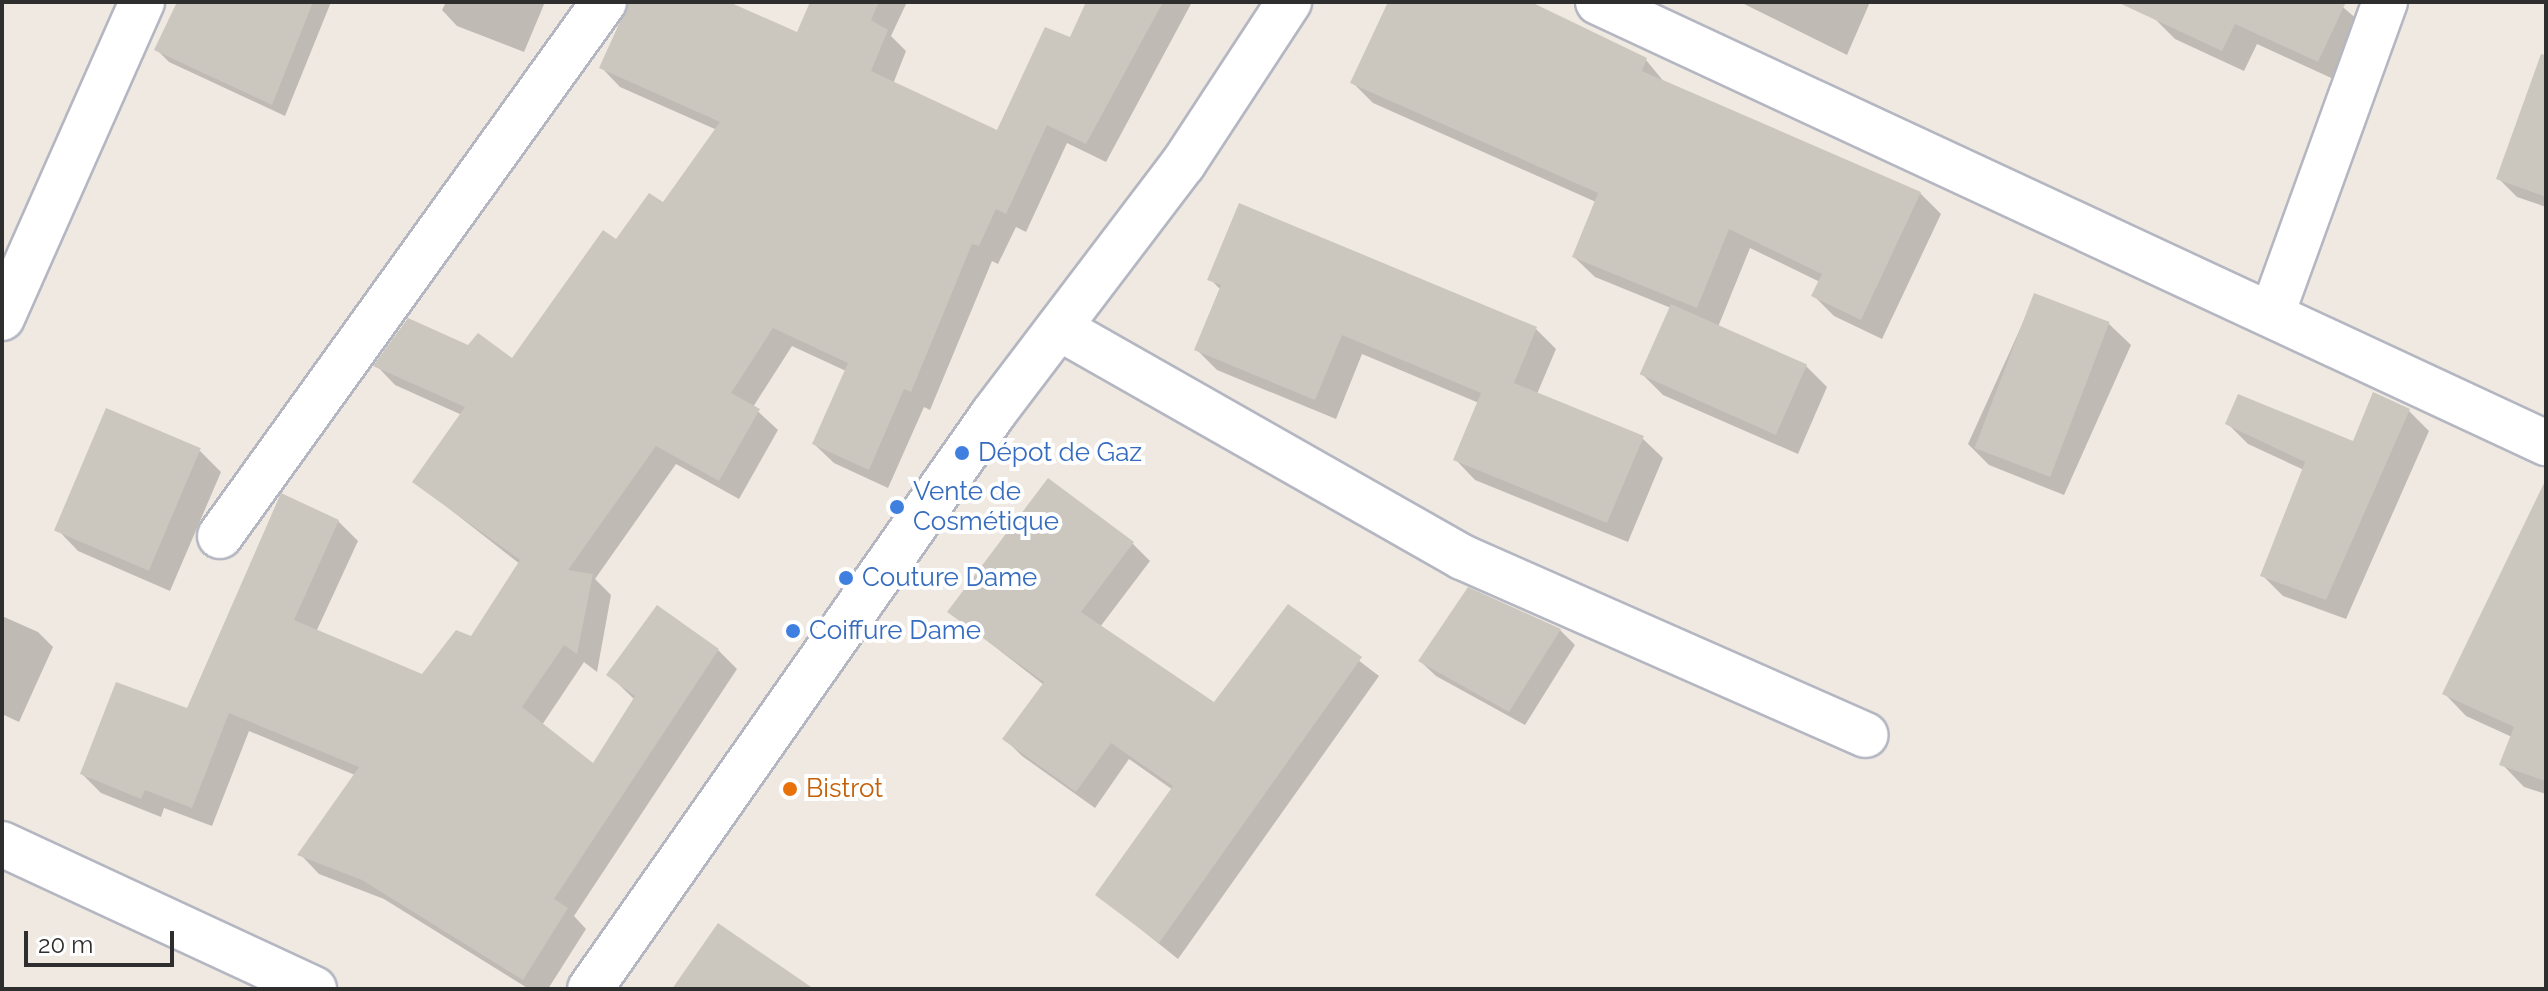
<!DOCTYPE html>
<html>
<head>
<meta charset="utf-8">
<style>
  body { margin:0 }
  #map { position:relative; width:2548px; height:991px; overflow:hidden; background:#efe9e1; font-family:Raleway,sans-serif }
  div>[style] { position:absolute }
  .shadow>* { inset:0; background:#0003 }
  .building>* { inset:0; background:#cbc7bf; transform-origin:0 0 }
  .roads { filter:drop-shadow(2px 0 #b4b7c1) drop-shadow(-2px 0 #b4b7c1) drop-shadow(0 2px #b4b7c1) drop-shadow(0 -2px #b4b7c1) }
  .minor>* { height:44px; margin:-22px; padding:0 22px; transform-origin:22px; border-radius:22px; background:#fff }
  .dots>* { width:22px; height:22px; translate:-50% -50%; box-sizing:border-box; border:4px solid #fff; border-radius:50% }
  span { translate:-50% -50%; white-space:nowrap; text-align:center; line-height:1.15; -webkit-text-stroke:8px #fff; paint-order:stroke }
  .shop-label { font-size:26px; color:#366cbe }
  .left { translate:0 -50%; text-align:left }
  .food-label { font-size:26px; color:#c56008 }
  .frame { position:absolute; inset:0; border:4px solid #2e2e2e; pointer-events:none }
  .scale { position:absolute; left:24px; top:931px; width:150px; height:36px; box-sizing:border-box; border:4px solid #2e2e2e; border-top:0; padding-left:10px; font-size:24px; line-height:28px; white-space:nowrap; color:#2e2e2e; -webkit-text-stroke:6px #fff; paint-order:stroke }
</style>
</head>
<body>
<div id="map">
  <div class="shadow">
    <div style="clip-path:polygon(179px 2px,331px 2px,285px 116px,169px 62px,157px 50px)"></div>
    <div style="clip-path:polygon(446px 2px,545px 2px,524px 52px,457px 26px,442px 10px)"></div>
    <div style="clip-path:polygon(630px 2px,725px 2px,798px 35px,813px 2px,907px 2px,891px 36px,906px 51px,893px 84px,998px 132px,1071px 39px,1088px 2px,1192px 2px,1106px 162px,1067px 143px,1026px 232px,1016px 227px,998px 264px,992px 261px,930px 410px,924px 407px,888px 488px,834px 463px,814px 444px,846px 371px,792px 346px,753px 407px,778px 430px,739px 499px,676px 464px,595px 579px,611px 595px,597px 672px,584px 662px,542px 725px,594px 766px,635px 700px,609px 675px,718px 650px,737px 669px,574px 916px,586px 929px,548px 989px,529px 989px,384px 899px,319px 874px,300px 854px,355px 775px,249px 731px,212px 826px,164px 808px,161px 817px,101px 793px,82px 774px,188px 711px,338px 521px,358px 541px,316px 632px,423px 676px,471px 639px,520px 564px,415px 482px,462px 415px,395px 385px,376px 365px,469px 348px,513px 360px,617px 242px,664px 205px,717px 130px,620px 87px,601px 67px)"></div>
    <div style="clip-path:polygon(1390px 2px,1526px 2px,1646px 60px,1665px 83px,1920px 193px,1941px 214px,1882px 339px,1834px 316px,1814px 296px,1820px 282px,1750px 248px,1718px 327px,1806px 366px,1827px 387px,1798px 454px,1663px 395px,1642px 374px,1671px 308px,1595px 277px,1574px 257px,1596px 202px,1373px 103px,1352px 82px)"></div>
    <div style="clip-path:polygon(1740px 2px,1870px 2px,1847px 55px)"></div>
    <div style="clip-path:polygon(2161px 2px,2337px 2px,2366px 27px,2340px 82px,2257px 44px,2244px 71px,2175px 39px,2154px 18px)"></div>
    <div style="clip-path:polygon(2546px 100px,2546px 207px,2517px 197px,2498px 178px)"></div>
    <div style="clip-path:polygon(1210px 279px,1536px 329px,1556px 349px,1537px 394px,1642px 438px,1663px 458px,1628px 542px,1475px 480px,1455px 459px,1479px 403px,1362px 354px,1336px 419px,1217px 370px,1197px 350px,1221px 290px)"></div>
    <div style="clip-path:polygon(2035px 296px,2109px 324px,2131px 345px,2064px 495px,1989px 465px,1968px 444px)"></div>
    <div style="clip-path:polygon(2409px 411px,2429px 431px,2346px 619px,2283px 596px,2263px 576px,2304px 470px,2248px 444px,2228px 424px,2354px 444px)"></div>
    <div style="clip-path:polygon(200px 451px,221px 472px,170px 591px,78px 551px,57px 529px)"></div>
    <div style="clip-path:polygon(2546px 509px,2546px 794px,2524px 787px,2502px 764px,2512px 737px,2466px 716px,2444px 693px)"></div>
    <div style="clip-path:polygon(1132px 543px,1150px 561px,1100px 627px,1215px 705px,1289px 607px,1379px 676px,1178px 959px,1098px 895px,1173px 790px,1129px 759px,1095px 808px,1022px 756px,1005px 739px,1044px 685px,950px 612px)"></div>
    <div style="clip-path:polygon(2px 616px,38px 632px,53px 647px,19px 722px,2px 714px)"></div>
    <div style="clip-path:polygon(1560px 630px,1575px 645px,1525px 725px,1436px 676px,1420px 661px)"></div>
  </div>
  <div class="building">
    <div style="clip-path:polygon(177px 2px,313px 2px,272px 105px,154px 50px)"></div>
    <div style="clip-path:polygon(629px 2px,729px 2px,797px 32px,810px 2px,879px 2px,871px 20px,888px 30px,871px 71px,997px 130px,1045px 27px,1070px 37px,1086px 2px,1163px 2px,1086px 144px,1047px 125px,1006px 214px,996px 209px,979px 246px,972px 244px,911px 392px,904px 389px,869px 470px,812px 444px,848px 363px,773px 328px,731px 393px,760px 409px,719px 481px,656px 446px,568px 570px,593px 574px,577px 654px,564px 645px,522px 707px,593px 763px,635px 696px,606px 675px,657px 605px,719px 649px,554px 899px,568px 908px,523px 980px,362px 880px,297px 855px,359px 767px,229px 713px,192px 808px,145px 790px,141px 799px,80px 774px,116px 682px,187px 708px,281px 493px,339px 520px,294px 620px,422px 674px,456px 630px,471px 636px,520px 560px,412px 482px,465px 407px,373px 366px,408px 318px,468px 345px,478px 333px,512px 358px,603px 230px,616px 239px,649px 193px,663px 202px,720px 122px,599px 68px)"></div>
    <div style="clip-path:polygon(1388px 2px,1531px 2px,1647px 58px,1642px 71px,1921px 192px,1861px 320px,1811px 296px,1822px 274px,1729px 229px,1697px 308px,1572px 257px,1598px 193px,1350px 83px)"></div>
    <div style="clip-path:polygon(2117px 2px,2346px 2px,2318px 62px,2235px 24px,2222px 51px)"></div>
    <div style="clip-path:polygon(2541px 54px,2546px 55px,2546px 197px,2496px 179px)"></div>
    <div style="clip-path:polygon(1239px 203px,1537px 327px,1514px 383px,1644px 436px,1607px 523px,1453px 460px,1481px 393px,1342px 335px,1315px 400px,1194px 350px,1221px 285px,1207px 280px)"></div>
    <div style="left:2034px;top:293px;width:81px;height:166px;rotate:21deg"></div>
    <div style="left:1671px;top:304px;width:149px;height:77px;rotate:24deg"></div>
    <div style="clip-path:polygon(2373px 392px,2410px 409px,2326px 600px,2260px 576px,2305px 462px,2225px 424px,2238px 394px,2353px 441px)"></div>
    <div style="left:106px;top:408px;width:103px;height:133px;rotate:23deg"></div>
    <div style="clip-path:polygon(1048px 478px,1134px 542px,1081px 612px,1214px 702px,1288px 604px,1362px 657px,1159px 943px,1095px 895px,1173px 786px,1111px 743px,1076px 792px,1002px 739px,1044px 682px,947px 612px)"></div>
    <div style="clip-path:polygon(2546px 479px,2546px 781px,2499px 765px,2514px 727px,2442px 694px)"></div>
    <div style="clip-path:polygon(1468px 587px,1561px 629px,1509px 712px,1418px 661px)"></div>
    <div style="clip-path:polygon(718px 923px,814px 989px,672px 989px)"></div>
  </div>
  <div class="roads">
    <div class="minor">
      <div style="left:1598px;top:2px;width:1046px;rotate:24.95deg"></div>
      <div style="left:2272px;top:314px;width:332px;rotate:-70.1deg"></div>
      <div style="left:2px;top:318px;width:346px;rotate:-66.1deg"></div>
      <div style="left:1059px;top:328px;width:464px;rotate:29.6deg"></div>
      <div style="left:1462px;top:557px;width:441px;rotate:23.8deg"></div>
      <div style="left:220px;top:536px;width:658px;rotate:-54.28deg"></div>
      <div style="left:2px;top:844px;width:344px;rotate:24.9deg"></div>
      <div style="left:590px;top:989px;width:702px;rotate:-54.97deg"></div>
      <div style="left:993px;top:414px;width:314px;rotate:-52.8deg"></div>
      <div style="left:1183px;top:164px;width:194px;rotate:-56.8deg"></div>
    </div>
  </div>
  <div class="dots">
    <div style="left:962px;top:453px;background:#3f7fe0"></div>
    <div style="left:897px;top:507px;background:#3f7fe0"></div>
    <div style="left:846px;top:578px;background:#3f7fe0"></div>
    <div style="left:793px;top:631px;background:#3f7fe0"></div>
    <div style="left:790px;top:789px;background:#e8710a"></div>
  </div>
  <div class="shop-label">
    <span class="left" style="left:978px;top:453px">Dépot de Gaz</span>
    <span class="left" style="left:913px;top:507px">Vente de<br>Cosmétique</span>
    <span class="left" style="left:862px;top:578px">Couture Dame</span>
    <span class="left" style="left:809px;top:631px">Coiffure Dame</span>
  </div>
  <div class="food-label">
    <span class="left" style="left:806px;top:789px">Bistrot</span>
  </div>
  <div class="frame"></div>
  <div class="scale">20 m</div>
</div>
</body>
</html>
